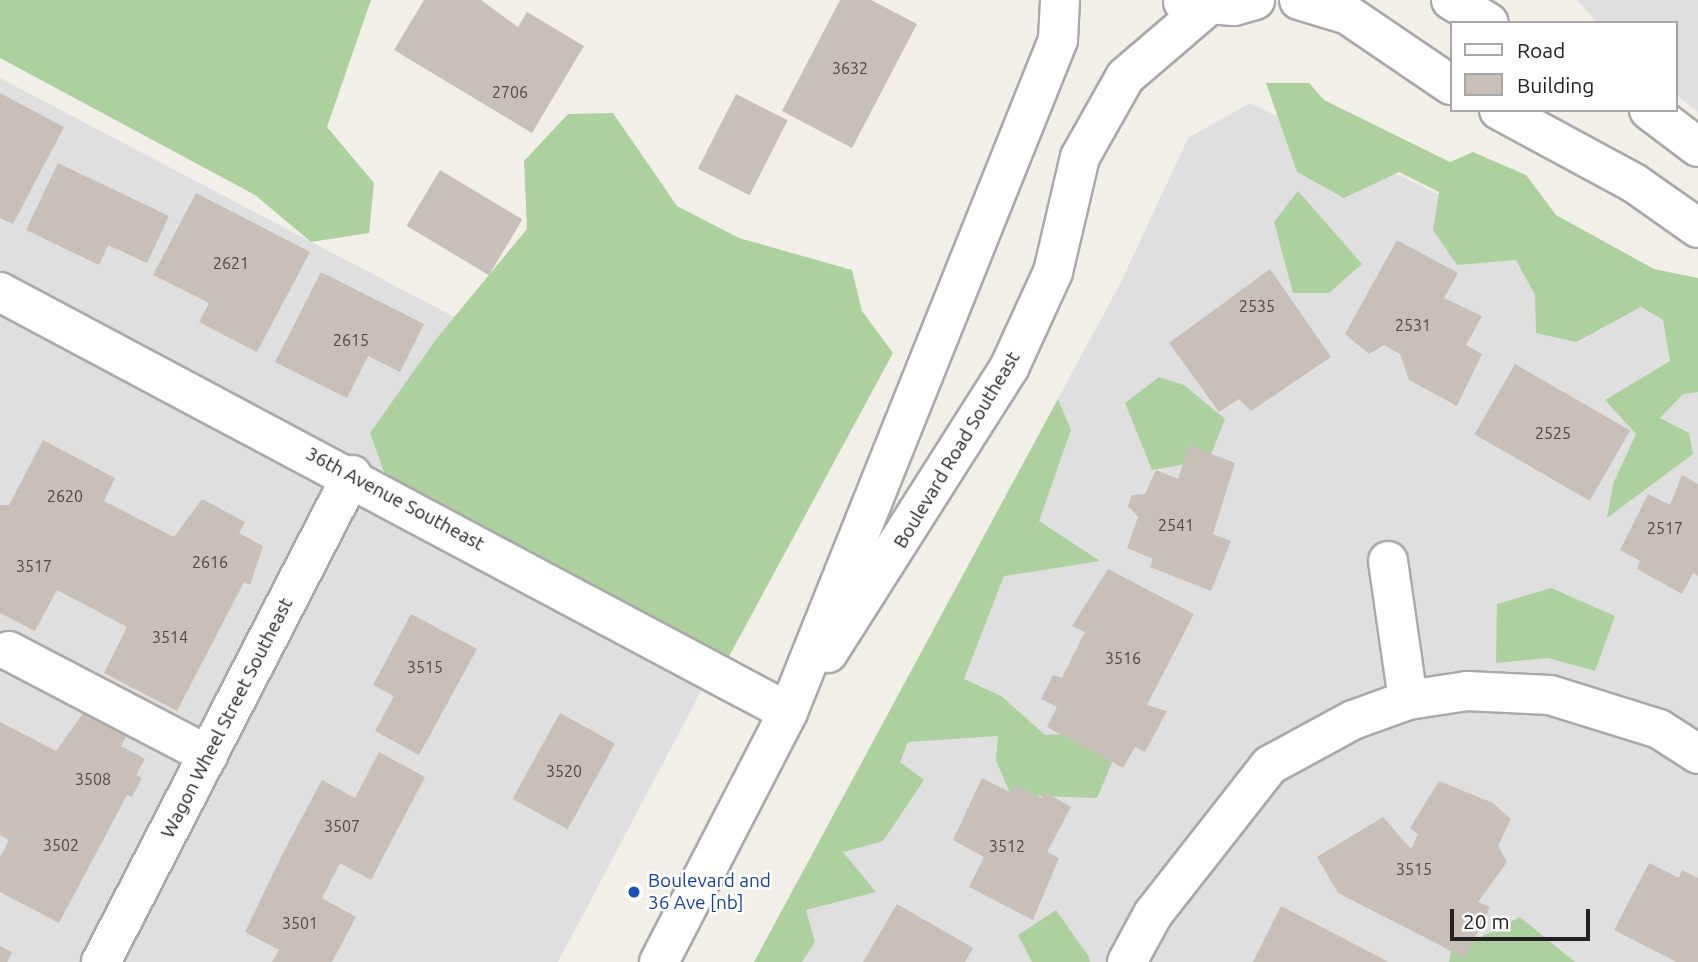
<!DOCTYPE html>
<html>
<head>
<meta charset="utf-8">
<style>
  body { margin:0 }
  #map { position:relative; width:1698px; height:962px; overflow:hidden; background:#f2efe9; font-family:Ubuntu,sans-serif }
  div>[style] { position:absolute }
  .residential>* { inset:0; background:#e0dfdf }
  .forest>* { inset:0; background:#add19e }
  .building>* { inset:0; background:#c7bfb8; transform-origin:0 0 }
  .roads { filter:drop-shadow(2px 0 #a9a9a9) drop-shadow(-2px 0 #a9a9a9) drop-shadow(0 2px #a9a9a9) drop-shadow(0 -2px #a9a9a9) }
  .minor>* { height:38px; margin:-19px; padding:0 19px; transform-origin:19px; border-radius:19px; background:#fff }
  .dots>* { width:19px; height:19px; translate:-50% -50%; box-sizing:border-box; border:4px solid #fff; border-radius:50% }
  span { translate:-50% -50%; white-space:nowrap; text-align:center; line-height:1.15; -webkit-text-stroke:5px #fff; paint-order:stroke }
  .number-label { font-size:16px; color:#4b4948 }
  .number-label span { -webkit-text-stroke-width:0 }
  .street-label { font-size:19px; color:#222 }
  .transit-label { font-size:19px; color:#164399 }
  .left { translate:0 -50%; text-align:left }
  .legend { position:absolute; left:1450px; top:21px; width:228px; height:91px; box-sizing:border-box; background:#fff; border:2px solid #a7a7a7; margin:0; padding:9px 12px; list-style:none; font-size:21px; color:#222 }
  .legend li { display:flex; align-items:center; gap:14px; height:35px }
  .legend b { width:35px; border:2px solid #a7a7a7 }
  .scale { position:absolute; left:1450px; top:909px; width:140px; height:32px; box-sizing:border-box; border:4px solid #222; border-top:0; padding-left:9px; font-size:21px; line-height:24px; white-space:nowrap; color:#222; -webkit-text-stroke:5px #fff; paint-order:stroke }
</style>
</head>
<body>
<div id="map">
  <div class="residential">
    <div style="clip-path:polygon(1577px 0,1698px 0,1698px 112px,1675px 94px,1675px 23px,1598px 23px)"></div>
    <div style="clip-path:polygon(0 78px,802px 500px,558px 962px,0 962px)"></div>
    <div style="clip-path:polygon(1250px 103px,1512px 230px,1698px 341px,1698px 962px,754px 962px,1121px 282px,1188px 138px)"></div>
  </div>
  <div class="forest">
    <div style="clip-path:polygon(0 0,371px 0,327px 127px,374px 183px,369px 233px,311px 242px,255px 195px,0 58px)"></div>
    <div style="clip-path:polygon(1266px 83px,1309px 83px,1324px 100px,1450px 162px,1473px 152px,1526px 175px,1556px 215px,1654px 269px,1698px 278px,1698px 392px,1683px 394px,1660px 418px,1689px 433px,1693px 454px,1607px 518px,1613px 484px,1636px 434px,1605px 400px,1670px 361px,1663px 320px,1641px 307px,1576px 342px,1536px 333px,1535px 295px,1516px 260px,1457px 265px,1433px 230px,1439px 192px,1399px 172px,1344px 198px,1297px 172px)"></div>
    <div style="clip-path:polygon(613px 113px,677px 206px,739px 238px,852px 270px,862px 311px,893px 353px,719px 675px,393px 497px,370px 433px,437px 338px,527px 229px,524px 161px,568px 114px)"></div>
    <div style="clip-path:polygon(1298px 191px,1362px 264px,1329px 293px,1293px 293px,1274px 222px)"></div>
    <div style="clip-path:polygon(1159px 377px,1184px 385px,1225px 419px,1209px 460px,1152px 470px,1125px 403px)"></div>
    <div style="clip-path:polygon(1058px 399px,1071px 430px,1039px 521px,1100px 561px,1004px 576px,964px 679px,1001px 696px,1045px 735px,1095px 733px,1112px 763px,1097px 798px,1011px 795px,996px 761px,998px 736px,908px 742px,900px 762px,924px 780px,883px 841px,843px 852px,876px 892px,806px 910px,815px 942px,802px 962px,754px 962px)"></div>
    <div style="clip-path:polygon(1551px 588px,1615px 616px,1595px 671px,1548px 658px,1496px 663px,1497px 604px)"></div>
    <div style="clip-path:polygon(1056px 910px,1089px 957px,1090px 962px,1032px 962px,1018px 935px)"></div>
    <div style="clip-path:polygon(1520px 917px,1575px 962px,1449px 962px,1451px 952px)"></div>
  </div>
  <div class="building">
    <div style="clip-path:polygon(424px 0,481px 0,518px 27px,527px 12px,584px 46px,532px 133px,394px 50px)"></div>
    <div style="clip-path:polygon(840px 0,871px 0,917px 24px,852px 148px,782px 111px)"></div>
    <div style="clip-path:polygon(0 93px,64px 127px,13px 224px,0 218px)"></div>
    <div style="left:736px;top:94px;width:58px;height:84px;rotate:27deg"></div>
    <div style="clip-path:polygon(58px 163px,169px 216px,147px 263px,108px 245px,99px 265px,26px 230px)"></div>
    <div style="left:440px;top:170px;width:96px;height:65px;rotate:31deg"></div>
    <div style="clip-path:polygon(196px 193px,310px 252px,257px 352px,199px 322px,209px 303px,153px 275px)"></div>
    <div style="clip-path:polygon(1397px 240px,1458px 273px,1444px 298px,1482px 316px,1466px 345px,1482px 354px,1457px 406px,1409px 380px,1400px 354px,1384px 345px,1369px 354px,1345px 334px)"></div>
    <div style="clip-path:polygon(1270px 269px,1331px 357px,1251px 411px,1239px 399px,1219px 412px,1169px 343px)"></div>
    <div style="clip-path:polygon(321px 272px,424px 324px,400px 372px,368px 356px,347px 398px,275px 362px)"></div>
    <div style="left:1515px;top:364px;width:133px;height:81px;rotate:30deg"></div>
    <div style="clip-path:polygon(43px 440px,115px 478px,104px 501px,174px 537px,202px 499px,245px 522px,239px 533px,263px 546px,250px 585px,244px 582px,177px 711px,104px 673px,127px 627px,57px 590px,35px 631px,0 613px,0 505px,9px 505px)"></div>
    <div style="clip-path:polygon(1189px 445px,1235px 463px,1213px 534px,1231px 541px,1211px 591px,1150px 567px,1153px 559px,1127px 548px,1138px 517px,1128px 506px,1132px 495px,1145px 494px,1156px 470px,1178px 479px)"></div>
    <div style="clip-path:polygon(1682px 475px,1698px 484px,1698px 576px,1693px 573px,1682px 594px,1637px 569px,1640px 561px,1620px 550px,1648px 494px,1670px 505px)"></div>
    <div style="clip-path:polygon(1108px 569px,1194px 614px,1147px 705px,1167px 711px,1145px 752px,1135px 747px,1123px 768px,1047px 727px,1057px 707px,1041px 699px,1053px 675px,1062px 678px,1085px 632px,1072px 626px)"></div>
    <div style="clip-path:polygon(411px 614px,477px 649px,419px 755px,375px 731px,394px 696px,373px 685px)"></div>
    <div style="clip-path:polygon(84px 712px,127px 735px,121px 746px,145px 759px,136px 775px,142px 778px,132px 797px,127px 795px,59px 923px,0 892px,0 858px,9px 840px,0 835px,0 722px,56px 751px)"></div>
    <div style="left:560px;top:713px;width:63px;height:98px;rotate:29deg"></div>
    <div style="clip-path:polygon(379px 752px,425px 777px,371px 880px,340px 863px,322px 898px,356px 917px,332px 962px,272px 962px,279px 950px,245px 932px,282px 855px,322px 780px,355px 798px)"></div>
    <div style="clip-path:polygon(982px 778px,1012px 793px,1016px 785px,1041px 798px,1045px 792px,1071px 807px,1047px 852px,1059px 858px,1033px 920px,969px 887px,984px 857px,953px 840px)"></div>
    <div style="clip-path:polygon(1439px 781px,1493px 803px,1511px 819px,1498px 846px,1507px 862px,1478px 902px,1490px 907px,1465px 958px,1338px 893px,1317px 857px,1383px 817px,1411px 849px,1418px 834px,1410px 828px)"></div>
    <div style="clip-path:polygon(1649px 863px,1679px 878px,1682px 870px,1698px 878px,1698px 962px,1677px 962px,1614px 930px)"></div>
    <div style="clip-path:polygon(897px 904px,973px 948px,965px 962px,863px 962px)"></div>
    <div style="clip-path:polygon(1281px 906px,1389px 962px,1253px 962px)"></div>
    <div style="clip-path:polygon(0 946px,12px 952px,7px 962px,0 962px)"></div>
  </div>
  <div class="roads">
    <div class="minor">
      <div style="left:1299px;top:0;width:51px;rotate:17deg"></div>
      <div style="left:1348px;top:15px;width:125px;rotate:34.2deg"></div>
      <div style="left:1451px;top:0;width:44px;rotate:31.2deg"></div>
      <div style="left:1183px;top:2px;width:51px;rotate:4.5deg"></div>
      <div style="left:1234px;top:6px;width:22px;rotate:-16deg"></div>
      <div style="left:1499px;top:110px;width:153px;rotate:28.4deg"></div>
      <div style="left:1634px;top:183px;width:78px;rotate:35.1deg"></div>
      <div style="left:1649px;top:110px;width:61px;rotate:37.1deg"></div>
      <div style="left:0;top:292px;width:893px;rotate:28.06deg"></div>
      <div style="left:1388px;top:561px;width:140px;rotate:81.8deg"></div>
      <div style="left:9px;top:651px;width:225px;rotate:27.6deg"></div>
      <div style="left:828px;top:653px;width:338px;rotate:-57.6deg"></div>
      <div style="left:1009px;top:368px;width:106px;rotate:-65.4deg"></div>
      <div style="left:1053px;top:272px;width:118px;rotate:-76.8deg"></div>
      <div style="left:1080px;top:157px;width:92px;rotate:-60.6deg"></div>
      <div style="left:1125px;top:77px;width:111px;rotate:-40.6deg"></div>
      <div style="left:101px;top:962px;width:548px;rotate:-62.73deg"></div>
      <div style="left:659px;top:962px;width:281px;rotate:-62.7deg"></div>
      <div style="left:788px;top:712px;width:724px;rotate:-68.11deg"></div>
      <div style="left:1058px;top:40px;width:40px;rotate:-87.1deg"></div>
      <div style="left:1127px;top:962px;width:55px;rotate:-61.6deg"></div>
      <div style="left:1153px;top:914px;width:189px;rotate:-51.9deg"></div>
      <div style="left:1270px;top:765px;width:94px;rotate:-28.5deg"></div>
      <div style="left:1353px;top:720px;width:59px;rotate:-20deg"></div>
      <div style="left:1408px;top:700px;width:60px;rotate:-8.7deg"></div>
      <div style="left:1467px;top:691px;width:83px;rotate:2.8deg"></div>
      <div style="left:1550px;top:695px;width:114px;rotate:17.3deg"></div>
      <div style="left:1659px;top:729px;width:46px;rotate:32.7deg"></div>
    </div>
  </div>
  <div class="dots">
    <div style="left:634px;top:892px;background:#1a4fb4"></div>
  </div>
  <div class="number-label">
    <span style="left:850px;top:68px">3632</span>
    <span style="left:510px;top:92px">2706</span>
    <span style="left:231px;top:263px">2621</span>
    <span style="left:1257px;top:306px">2535</span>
    <span style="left:1413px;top:325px">2531</span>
    <span style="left:351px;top:340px">2615</span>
    <span style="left:1553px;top:433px">2525</span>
    <span style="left:65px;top:496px">2620</span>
    <span style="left:1176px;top:525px">2541</span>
    <span style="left:1665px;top:528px">2517</span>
    <span style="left:210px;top:562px">2616</span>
    <span style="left:34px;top:566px">3517</span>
    <span style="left:170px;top:637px">3514</span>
    <span style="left:1123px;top:658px">3516</span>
    <span style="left:425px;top:667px">3515</span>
    <span style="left:564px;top:771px">3520</span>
    <span style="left:93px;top:779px">3508</span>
    <span style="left:342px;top:826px">3507</span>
    <span style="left:61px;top:845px">3502</span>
    <span style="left:1007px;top:846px">3512</span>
    <span style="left:1414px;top:869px">3515</span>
    <span style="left:300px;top:923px">3501</span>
  </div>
  <div class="street-label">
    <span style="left:957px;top:450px;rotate:-59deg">Boulevard Road Southeast</span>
    <span style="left:395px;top:499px;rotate:28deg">36th Avenue Southeast</span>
    <span style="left:227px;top:718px;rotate:-63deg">Wagon Wheel Street Southeast</span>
  </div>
  <div class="transit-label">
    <span class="left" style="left:648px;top:892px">Boulevard and<br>36 Ave [nb]</span>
  </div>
  <ul class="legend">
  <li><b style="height:9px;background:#fff"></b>Road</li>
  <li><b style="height:19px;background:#c7bfb8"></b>Building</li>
  </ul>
  <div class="scale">20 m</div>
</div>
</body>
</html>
